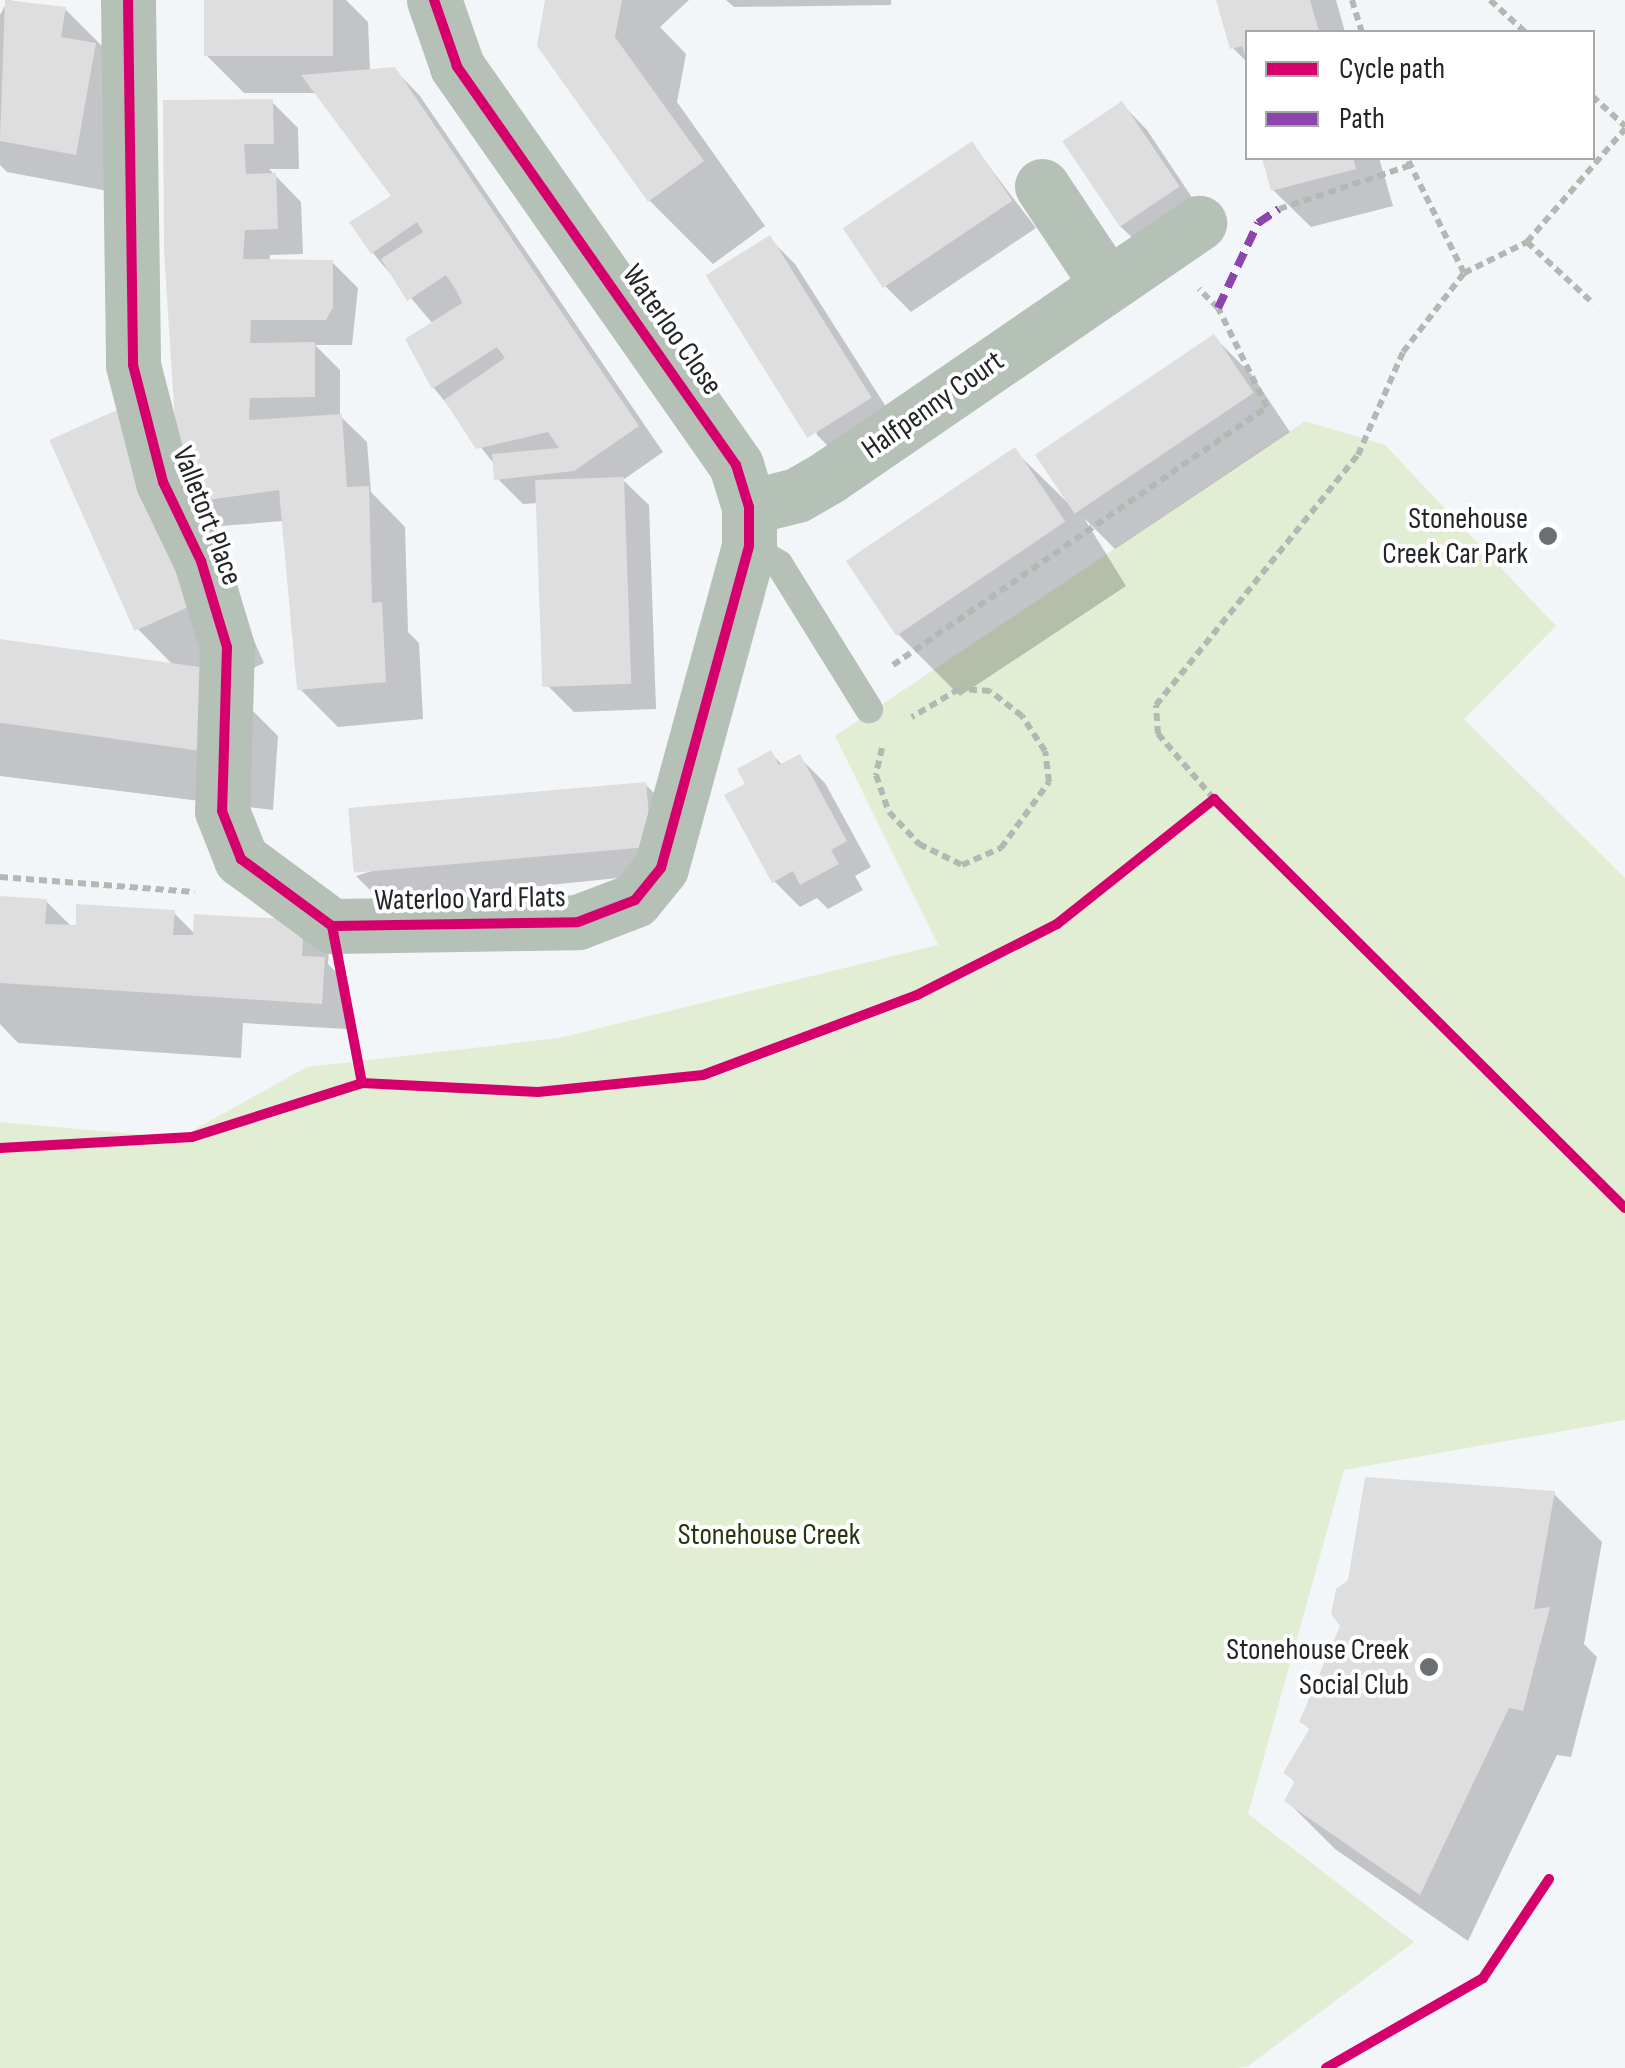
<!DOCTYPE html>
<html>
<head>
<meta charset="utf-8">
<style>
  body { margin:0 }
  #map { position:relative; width:1625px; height:2068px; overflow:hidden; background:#f3f6f9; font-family:"Sofia Sans Condensed",sans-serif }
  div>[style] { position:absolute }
  .green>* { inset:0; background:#e1eed3 }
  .shadow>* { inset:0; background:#0003 }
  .building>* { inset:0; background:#dededf; transform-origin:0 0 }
  .path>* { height:6px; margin-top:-3px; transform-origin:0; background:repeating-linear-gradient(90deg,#b2b9b3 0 8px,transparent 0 13px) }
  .service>* { height:28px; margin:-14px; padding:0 14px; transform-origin:14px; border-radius:14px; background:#b5c0b6 }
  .minor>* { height:55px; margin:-27.5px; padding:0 27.5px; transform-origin:27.5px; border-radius:27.5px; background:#b5c0b6 }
  .quiet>* { height:8px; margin-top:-4px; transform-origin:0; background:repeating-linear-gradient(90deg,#8e44ad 0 15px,transparent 0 23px) }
  .cycleway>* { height:10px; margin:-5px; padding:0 5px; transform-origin:5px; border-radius:5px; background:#d6006c }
  .dots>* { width:28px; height:28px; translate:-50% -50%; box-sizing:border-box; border:5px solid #fff; border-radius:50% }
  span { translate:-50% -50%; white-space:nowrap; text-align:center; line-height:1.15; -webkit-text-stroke:8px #fff; paint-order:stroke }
  .street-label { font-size:30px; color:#232628 }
  .poi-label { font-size:30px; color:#232628 }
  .right { translate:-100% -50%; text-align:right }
  .park-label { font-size:30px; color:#29360d }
  .legend { position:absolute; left:1245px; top:30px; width:350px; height:130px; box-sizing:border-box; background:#fff; border:2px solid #a7a8a9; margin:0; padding:12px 18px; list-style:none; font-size:30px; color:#232628 }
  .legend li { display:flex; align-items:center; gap:20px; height:50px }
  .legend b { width:50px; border:2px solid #a7a8a9 }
</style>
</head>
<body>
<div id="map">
  <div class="green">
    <div style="clip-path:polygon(1305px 421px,1385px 445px,1556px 626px,1464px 719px,1625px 878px,1625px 1420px,1344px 1470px,1248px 1814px,1414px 1942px,1247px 2067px,1236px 2068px,0 2068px,0 1122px,179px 1138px,307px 1067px,559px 1038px,938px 945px,835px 736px)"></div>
  </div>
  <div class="shadow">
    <div style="clip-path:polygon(8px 0,65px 9px,103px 47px,113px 192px,7px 172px,0 165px,0 15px)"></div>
    <div style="clip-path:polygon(207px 0,346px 0,368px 22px,370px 71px,394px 69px,420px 96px,663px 452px,623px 480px,649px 505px,656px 709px,574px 712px,548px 686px,539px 503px,523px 504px,497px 478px,495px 465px,434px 388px,408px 340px,433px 324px,372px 252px,395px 196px,318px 93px,244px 93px,206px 55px)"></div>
    <div style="clip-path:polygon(547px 0,689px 0,660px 27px,686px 54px,677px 102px,765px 226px,713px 264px,650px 201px)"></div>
    <div style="clip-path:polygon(726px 0,891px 0,891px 5px,734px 7px)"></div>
    <div style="clip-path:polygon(1219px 0,1336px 0,1345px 32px,1248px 32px,1248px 63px,1233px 48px)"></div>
    <div style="clip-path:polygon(272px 102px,298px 128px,299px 169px,269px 169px,301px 202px,303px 254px,270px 255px,269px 262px,332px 262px,358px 288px,352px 345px,315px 345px,340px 370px,340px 416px,367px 442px,371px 492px,405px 527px,408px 632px,419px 643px,423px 719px,338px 727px,300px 689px,283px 521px,221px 526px,195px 501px,192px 464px,179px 452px,166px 250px)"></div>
    <div style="clip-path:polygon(1122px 104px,1147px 130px,1203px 214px,1146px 251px,1120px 226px)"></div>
    <div style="clip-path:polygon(972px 144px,1036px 228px,911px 312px,885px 286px)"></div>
    <div style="clip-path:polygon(1265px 158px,1379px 158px,1393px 206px,1311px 227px,1273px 190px)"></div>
    <div style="clip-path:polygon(770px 239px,795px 264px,897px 424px,843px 461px,817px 435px)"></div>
    <div style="clip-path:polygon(1214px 337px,1252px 375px,1290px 432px,1115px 549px,1084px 518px,1126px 586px,960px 696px,897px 633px,1014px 450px,1071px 506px)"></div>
    <div style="clip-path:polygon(180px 476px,264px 663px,224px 682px,278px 736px,273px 810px,0 776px,0 641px,175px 667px,138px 629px)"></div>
    <div style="clip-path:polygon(771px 753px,783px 766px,799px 757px,825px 783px,871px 867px,855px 876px,863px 890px,828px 909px,817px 898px,800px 907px,774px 881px,748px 785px)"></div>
    <div style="clip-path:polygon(645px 784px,671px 810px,677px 872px,382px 902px,356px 876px)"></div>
    <div style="clip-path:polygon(0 898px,46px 901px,73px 928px,173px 912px,196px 935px,303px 922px,329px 948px,328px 964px,349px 985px,347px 1029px,243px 1023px,241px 1058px,18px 1043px,0 1024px)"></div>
    <div style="clip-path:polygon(1554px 1494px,1602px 1542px,1584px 1644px,1597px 1657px,1571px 1757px,1557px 1755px,1468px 1941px,1335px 1849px,1287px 1801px,1297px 1784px,1286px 1773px,1312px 1731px,1302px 1722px)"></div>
  </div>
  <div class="building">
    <div style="clip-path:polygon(5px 0,66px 7px,61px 37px,96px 43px,76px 155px,0 141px)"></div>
    <div style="left:204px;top:0;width:129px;height:56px"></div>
    <div style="clip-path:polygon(545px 0,622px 0,615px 37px,704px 161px,648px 202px,537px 46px)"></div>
    <div style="clip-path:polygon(1216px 0,1310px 0,1319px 32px,1248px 32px,1247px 62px,1242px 46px,1230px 49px)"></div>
    <div style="clip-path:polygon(395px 67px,639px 426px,574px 471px,494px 480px,492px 454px,559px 448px,548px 432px,476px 449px,444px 400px,505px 358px,497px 347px,432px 389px,405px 339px,462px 303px,456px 290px,446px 275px,407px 301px,381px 259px,423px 232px,417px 222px,371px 254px,349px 222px,391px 196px,301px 75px)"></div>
    <div style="clip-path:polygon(273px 99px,274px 144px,244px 144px,246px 174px,276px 173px,278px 229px,245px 230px,243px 259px,333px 260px,333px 307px,326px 320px,251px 320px,250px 343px,315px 342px,315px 397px,250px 398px,249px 420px,342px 414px,347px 487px,369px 486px,372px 603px,382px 602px,386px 682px,297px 690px,279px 490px,193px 502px,188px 452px,177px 453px,164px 251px,163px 100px)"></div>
    <div style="left:1122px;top:101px;width:103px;height:72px;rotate:56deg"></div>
    <div style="left:972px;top:141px;width:72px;height:156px;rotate:56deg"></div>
    <div style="clip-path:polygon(1262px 158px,1353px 158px,1356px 169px,1271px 191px)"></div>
    <div style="left:770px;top:235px;width:192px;height:76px;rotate:58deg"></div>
    <div style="left:1214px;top:334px;width:71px;height:216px;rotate:56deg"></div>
    <div style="left:117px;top:410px;width:209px;height:74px;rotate:66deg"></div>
    <div style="left:1015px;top:447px;width:90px;height:204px;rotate:56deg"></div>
    <div style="left:624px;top:477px;width:207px;height:89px;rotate:88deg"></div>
    <div style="left:0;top:639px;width:218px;height:83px;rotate:8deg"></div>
    <div style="clip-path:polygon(771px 750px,779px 765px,800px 754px,847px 841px,831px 850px,839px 864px,800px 885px,793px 871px,772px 883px,724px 795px,745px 784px,737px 769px)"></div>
    <div style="left:646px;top:782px;width:65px;height:299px;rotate:85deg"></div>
    <div style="clip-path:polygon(0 896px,47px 899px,45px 924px,76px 925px,76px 904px,175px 910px,173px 935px,193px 935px,194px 914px,304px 920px,302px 956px,325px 957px,322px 1004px,0 983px)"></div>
    <div style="clip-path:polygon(1365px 1477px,1555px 1491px,1534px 1609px,1550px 1607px,1523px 1711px,1509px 1708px,1420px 1895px,1284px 1801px,1295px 1781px,1283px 1773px,1310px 1728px,1299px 1722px,1340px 1626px,1331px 1614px,1336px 1589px,1348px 1580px)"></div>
  </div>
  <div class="path">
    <div style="left:1352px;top:0;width:34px;rotate:73deg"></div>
    <div style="left:1490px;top:0;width:47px;rotate:42.4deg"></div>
    <div style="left:1592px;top:96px;width:45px;rotate:42.3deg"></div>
    <div style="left:1279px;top:209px;width:139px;rotate:-18.4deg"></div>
    <div style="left:1527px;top:242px;width:91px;rotate:42.8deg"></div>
    <div style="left:1464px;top:273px;width:70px;rotate:-26.2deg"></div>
    <div style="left:1527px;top:242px;width:150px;rotate:-49.1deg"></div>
    <div style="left:893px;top:665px;width:454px;rotate:-34.6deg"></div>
    <div style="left:1267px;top:407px;width:110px;rotate:-116.3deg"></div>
    <div style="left:1218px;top:308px;width:27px;rotate:-135deg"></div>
    <div style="left:882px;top:748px;width:28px;rotate:103deg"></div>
    <div style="left:876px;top:775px;width:39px;rotate:71deg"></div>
    <div style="left:889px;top:812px;width:44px;rotate:46.8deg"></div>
    <div style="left:919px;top:844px;width:48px;rotate:26deg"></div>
    <div style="left:962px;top:865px;width:43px;rotate:-23.6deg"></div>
    <div style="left:1001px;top:848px;width:82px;rotate:-54deg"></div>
    <div style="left:1049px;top:782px;width:31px;rotate:-97deg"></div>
    <div style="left:1045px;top:751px;width:42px;rotate:-123.3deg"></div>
    <div style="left:1022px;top:716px;width:41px;rotate:-142deg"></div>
    <div style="left:990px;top:691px;width:31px;rotate:-176deg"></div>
    <div style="left:959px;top:689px;width:55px;rotate:149.2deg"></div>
    <div style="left:1214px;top:799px;width:86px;rotate:-130.7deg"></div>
    <div style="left:1158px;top:734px;width:29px;rotate:-94deg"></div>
    <div style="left:1156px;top:705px;width:321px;rotate:-51.1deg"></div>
    <div style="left:1358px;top:455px;width:112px;rotate:-66.4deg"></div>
    <div style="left:1403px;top:352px;width:100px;rotate:-52.3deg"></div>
    <div style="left:1464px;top:273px;width:128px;rotate:-116.4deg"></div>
    <div style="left:0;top:877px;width:195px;rotate:4.4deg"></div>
  </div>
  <div class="service">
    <div style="left:749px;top:546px;width:35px;rotate:31deg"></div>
    <div style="left:779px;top:564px;width:171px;rotate:58.2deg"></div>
  </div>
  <div class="minor">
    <div style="left:128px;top:0;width:365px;rotate:89.2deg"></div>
    <div style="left:133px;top:365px;width:121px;rotate:75.6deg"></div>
    <div style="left:163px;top:482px;width:88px;rotate:64.3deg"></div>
    <div style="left:201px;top:561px;width:90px;rotate:73.2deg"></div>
    <div style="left:227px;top:647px;width:164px;rotate:91.7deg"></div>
    <div style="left:222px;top:811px;width:52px;rotate:68.4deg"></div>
    <div style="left:241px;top:859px;width:113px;rotate:36.4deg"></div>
    <div style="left:332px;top:926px;width:246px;rotate:-0.9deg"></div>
    <div style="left:578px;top:922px;width:61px;rotate:-21.1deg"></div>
    <div style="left:635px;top:900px;width:41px;rotate:-50.9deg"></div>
    <div style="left:661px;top:868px;width:334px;rotate:-74.7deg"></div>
    <div style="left:749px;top:546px;width:39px;rotate:-90deg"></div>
    <div style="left:749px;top:507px;width:44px;rotate:-107.2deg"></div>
    <div style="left:736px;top:465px;width:487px;rotate:-125deg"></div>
    <div style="left:457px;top:66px;width:70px;rotate:-109.2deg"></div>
    <div style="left:1042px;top:186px;width:118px;rotate:56.4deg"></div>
    <div style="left:749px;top:507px;width:49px;rotate:-14deg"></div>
    <div style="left:797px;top:495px;width:36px;rotate:-30deg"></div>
    <div style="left:828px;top:477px;width:450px;rotate:-34.4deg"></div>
  </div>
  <div class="quiet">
    <div style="left:1218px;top:308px;width:94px;rotate:-64.8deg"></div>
    <div style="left:1258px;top:223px;width:25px;rotate:-34deg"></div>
  </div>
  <div class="cycleway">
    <div style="left:128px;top:0;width:365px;rotate:89.2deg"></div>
    <div style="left:133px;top:365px;width:121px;rotate:75.6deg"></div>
    <div style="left:163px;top:482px;width:88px;rotate:64.3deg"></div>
    <div style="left:201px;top:561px;width:90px;rotate:73.2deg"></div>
    <div style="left:227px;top:647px;width:164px;rotate:91.7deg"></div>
    <div style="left:222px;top:811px;width:52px;rotate:68.4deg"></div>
    <div style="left:241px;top:859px;width:113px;rotate:36.4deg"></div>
    <div style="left:332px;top:926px;width:246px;rotate:-0.9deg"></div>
    <div style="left:578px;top:922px;width:61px;rotate:-21.1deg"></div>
    <div style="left:635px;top:900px;width:41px;rotate:-50.9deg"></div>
    <div style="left:661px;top:868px;width:334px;rotate:-74.7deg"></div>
    <div style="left:749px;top:546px;width:39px;rotate:-90deg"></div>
    <div style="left:749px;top:507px;width:44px;rotate:-107.2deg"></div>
    <div style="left:736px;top:465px;width:487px;rotate:-125deg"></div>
    <div style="left:457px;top:66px;width:70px;rotate:-109.2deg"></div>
    <div style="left:332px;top:926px;width:160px;rotate:79.2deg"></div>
    <div style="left:0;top:1148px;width:192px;rotate:-3.3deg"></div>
    <div style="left:192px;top:1137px;width:178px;rotate:-17.6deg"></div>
    <div style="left:362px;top:1083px;width:176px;rotate:2.9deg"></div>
    <div style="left:538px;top:1092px;width:166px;rotate:-5.9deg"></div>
    <div style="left:703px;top:1075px;width:228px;rotate:-20.5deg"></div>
    <div style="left:917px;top:995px;width:157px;rotate:-26.9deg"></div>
    <div style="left:1057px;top:924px;width:201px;rotate:-38.5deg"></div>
    <div style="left:1214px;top:799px;width:580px;rotate:44.86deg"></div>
    <div style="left:1326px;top:2068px;width:181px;rotate:-29.8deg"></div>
    <div style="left:1483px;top:1978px;width:119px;rotate:-56.3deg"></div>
  </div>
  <div class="dots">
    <div style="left:1548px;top:536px;background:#6c6f71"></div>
    <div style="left:1429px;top:1667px;background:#6c6f71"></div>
  </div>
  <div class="street-label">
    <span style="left:672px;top:330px;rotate:55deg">Waterloo Close</span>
    <span style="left:933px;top:405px;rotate:-35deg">Halfpenny Court</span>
    <span style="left:207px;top:516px;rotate:69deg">Valletort Place</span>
    <span style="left:470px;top:899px;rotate:-1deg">Waterloo Yard Flats</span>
  </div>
  <div class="poi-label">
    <span class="right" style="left:1528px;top:536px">Stonehouse<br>Creek Car Park</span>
    <span class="right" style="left:1409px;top:1667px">Stonehouse Creek<br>Social Club</span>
  </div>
  <div class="park-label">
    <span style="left:769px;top:1535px">Stonehouse Creek</span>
  </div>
  <ul class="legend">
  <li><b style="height:12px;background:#d6006c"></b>Cycle path</li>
  <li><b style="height:12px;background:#8e44ad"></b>Path</li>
  </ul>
</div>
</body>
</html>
